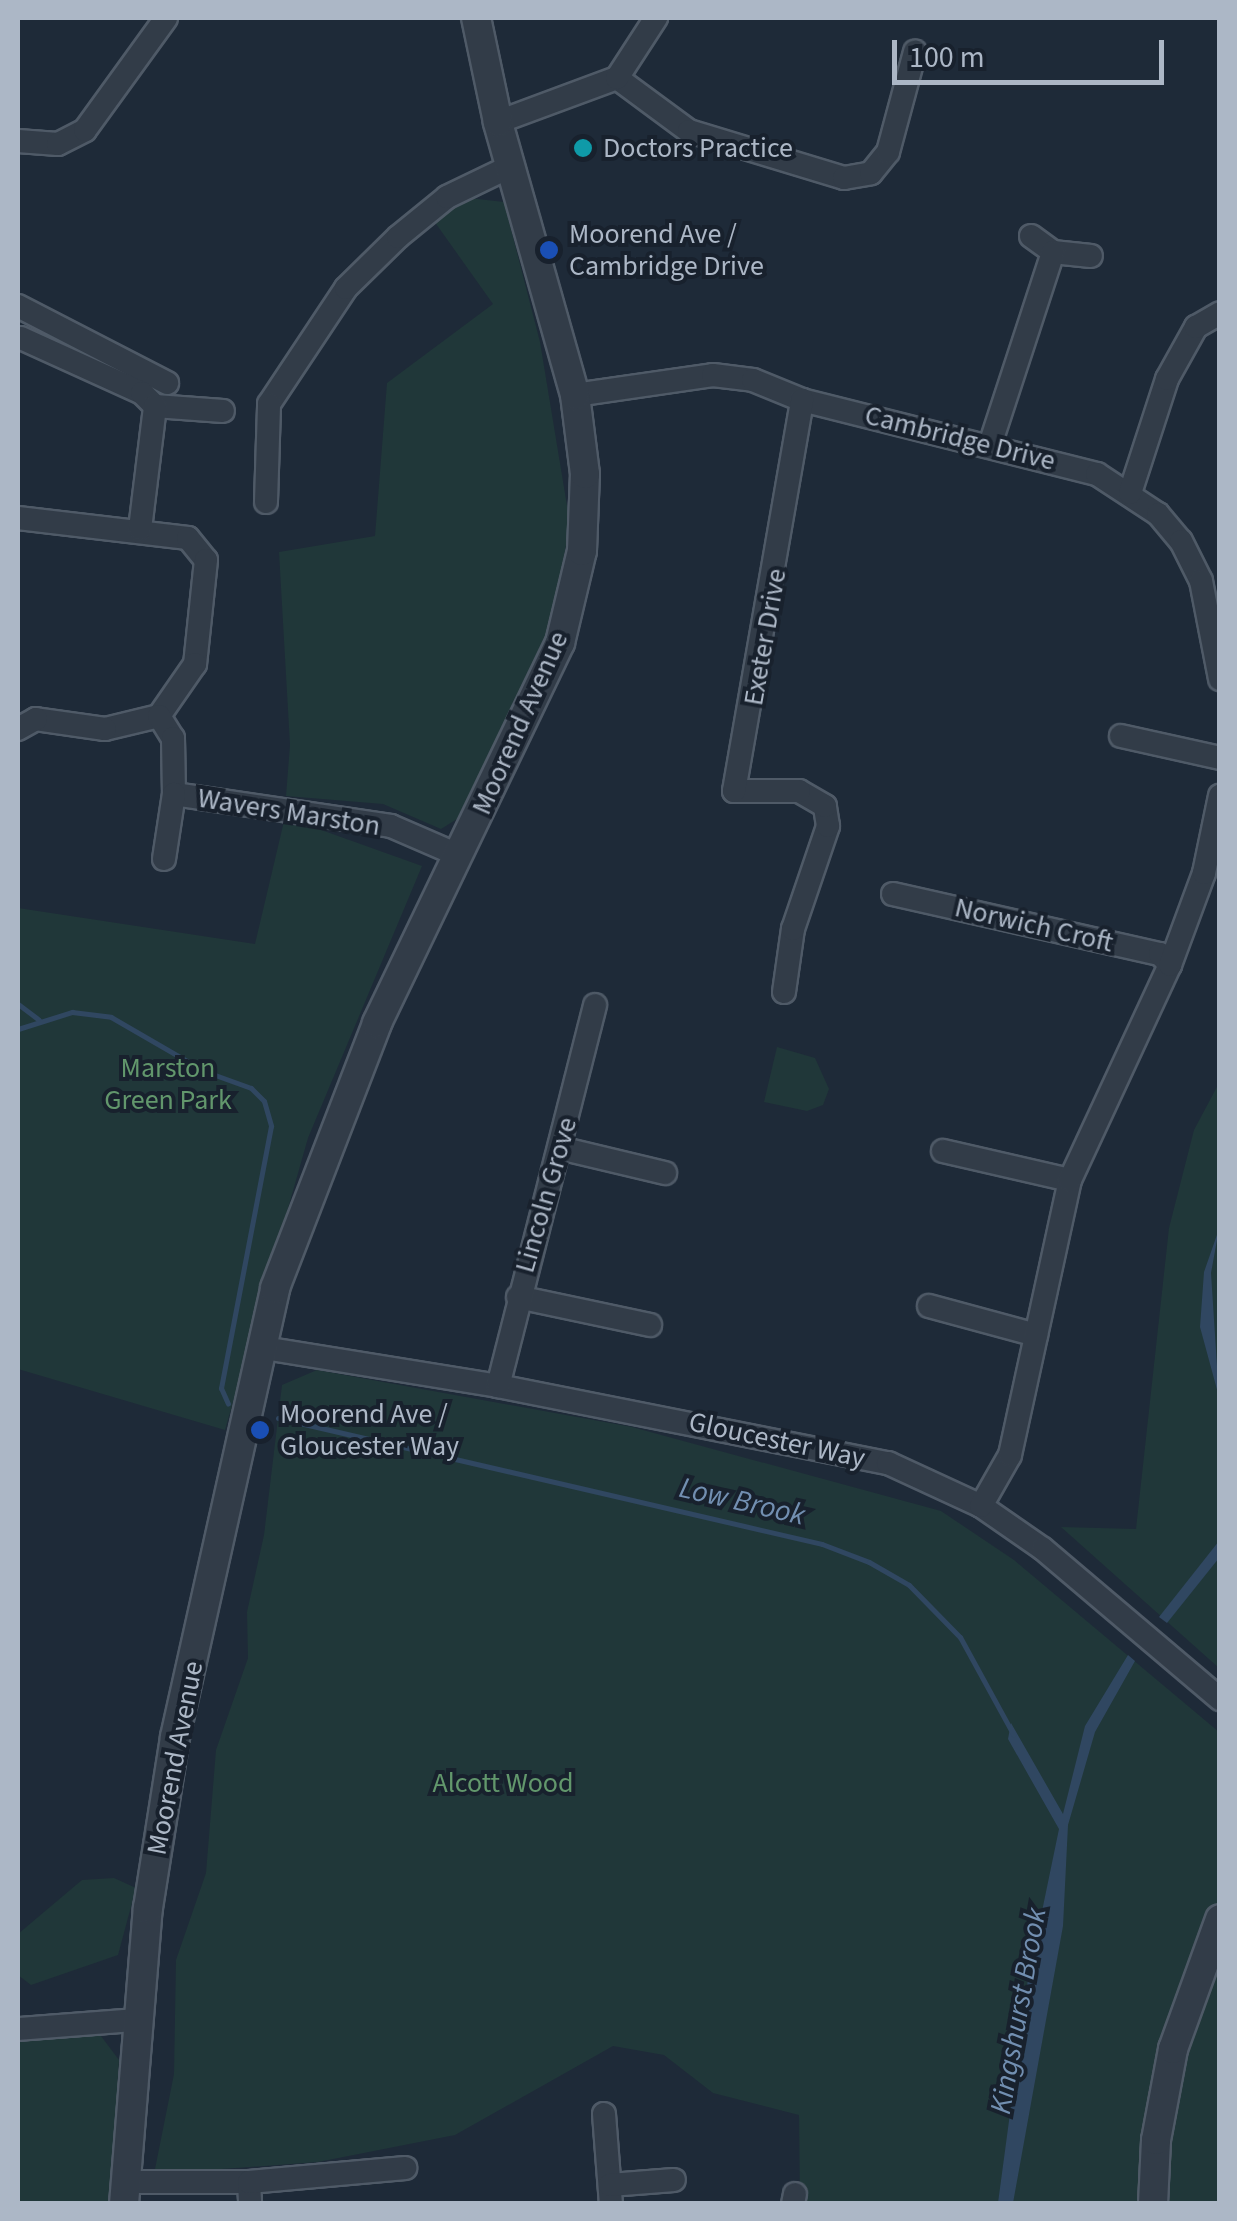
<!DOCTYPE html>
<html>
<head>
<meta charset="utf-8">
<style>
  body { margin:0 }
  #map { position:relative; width:1237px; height:2221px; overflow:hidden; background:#1e2a38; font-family:"Source Sans 3",sans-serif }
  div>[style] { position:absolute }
  .green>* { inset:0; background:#203739 }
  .water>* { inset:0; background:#304761 }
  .stream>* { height:5px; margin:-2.5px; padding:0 2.5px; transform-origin:2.5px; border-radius:2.5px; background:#304761 }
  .roads { filter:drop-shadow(2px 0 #4f5a67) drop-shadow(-2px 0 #4f5a67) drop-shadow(0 2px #4f5a67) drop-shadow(0 -2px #4f5a67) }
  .minor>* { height:22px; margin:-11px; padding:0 11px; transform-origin:11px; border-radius:11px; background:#323c48 }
  .tertiary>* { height:28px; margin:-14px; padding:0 14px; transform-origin:14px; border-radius:14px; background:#323c48 }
  .dots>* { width:28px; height:28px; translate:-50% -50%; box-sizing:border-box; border:5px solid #18212d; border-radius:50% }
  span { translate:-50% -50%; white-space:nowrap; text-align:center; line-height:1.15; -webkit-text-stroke:8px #18212d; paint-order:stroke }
  .poi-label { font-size:28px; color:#acb7c6 }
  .left { translate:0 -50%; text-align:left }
  .street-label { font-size:28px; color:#acb7c6 }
  .park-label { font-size:28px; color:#62976c }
  .water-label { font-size:30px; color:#728fb1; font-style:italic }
  .frame { position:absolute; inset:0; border:20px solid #acb7c6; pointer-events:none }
  .scale { position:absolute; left:892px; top:40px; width:272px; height:45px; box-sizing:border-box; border:5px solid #acb7c6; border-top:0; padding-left:12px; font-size:30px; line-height:35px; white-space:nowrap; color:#acb7c6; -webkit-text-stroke:8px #18212d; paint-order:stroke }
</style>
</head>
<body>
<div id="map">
  <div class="green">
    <div style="clip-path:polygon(469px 198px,504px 202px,540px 342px,570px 524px,551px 627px,457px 819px,441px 829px,383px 804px,286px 796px,290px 745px,279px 552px,375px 536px,387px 383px,493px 304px,434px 221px)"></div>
    <div style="clip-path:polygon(285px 817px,422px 866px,308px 1138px,225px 1430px,18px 1369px,18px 908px,255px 944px)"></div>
    <div style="clip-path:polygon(777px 1047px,815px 1058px,829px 1089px,823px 1105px,807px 1111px,764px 1102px)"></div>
    <div style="clip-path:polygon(1219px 1083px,1219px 1668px,1061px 1527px,1136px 1529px,1169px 1228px,1194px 1130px)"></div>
    <div style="clip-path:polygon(317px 1370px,632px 1427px,941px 1511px,1014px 1560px,1219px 1732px,1219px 1897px,1143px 2203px,800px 2203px,799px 2115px,713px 2093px,664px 2055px,613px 2046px,455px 2135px,318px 2162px,154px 2174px,174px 2074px,176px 1960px,206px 1873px,216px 1750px,248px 1658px,247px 1612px,264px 1535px,282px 1385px)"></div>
    <div style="clip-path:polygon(114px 1878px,136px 1888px,118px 1955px,31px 1985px,18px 1975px,18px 1934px,82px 1880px)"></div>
    <div style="clip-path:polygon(1219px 1949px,1219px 2203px,1165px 2204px,1176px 2078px)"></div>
    <div style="clip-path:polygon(84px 2032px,101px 2036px,119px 2060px,110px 2203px,18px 2203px,18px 2039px)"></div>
  </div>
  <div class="water">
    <div style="clip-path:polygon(1219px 1229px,1211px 1273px,1219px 1397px,1200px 1327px,1204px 1272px)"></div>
    <div style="clip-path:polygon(1219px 1541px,1219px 1558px,1167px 1623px,1159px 1617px)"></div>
    <div style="clip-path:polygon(1128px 1655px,1135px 1661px,1095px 1732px,1068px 1825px,1063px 1926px,1013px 2203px,998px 2203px,1028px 1979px,1059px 1829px,1008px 1739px,1011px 1723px,1063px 1814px,1085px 1726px)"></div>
  </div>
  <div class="stream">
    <div style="left:18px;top:1004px;width:26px;rotate:37deg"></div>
    <div style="left:18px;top:1029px;width:57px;rotate:-17.5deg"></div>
    <div style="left:72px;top:1012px;width:39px;rotate:7deg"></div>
    <div style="left:111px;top:1017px;width:108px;rotate:30.1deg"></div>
    <div style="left:204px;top:1071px;width:50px;rotate:19.9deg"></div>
    <div style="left:251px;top:1088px;width:18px;rotate:45deg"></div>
    <div style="left:264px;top:1101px;width:26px;rotate:74deg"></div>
    <div style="left:271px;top:1126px;width:267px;rotate:100.8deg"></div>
    <div style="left:221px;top:1388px;width:17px;rotate:66deg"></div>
    <div style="left:278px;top:1418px;width:558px;rotate:13.04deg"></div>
    <div style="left:822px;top:1544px;width:50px;rotate:21deg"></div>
    <div style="left:869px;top:1562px;width:46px;rotate:29.9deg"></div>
    <div style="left:909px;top:1585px;width:73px;rotate:45.6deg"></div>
    <div style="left:960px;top:1637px;width:111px;rotate:61.3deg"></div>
  </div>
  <div class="roads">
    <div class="minor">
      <div style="left:617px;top:78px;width:89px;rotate:36.4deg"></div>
      <div style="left:689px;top:131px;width:162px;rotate:16.9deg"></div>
      <div style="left:844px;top:178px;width:27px;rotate:-10deg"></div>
      <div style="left:871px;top:173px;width:27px;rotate:-51deg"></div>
      <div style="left:888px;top:152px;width:104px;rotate:-74.9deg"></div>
      <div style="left:498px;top:122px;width:127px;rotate:-20.3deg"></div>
      <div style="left:617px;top:78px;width:72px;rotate:-57deg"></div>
      <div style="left:18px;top:141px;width:40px;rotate:4.3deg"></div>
      <div style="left:58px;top:144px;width:30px;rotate:-27deg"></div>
      <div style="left:85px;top:130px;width:138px;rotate:-54.1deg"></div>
      <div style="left:1031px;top:236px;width:27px;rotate:36deg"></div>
      <div style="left:1053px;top:252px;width:38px;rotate:6deg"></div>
      <div style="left:18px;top:306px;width:168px;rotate:27.3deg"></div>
      <div style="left:21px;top:338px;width:133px;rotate:24.4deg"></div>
      <div style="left:142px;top:393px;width:18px;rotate:45deg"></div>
      <div style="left:155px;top:406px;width:68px;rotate:4.2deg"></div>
      <div style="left:575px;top:395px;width:139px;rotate:-8.2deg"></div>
      <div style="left:713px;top:375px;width:40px;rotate:7.1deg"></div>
      <div style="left:753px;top:380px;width:53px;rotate:22.2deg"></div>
      <div style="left:802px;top:400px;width:304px;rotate:14.1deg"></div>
      <div style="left:1097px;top:474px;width:73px;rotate:33.3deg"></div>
      <div style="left:1158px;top:514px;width:35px;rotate:50deg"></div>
      <div style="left:1181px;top:541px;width:45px;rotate:63.4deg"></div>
      <div style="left:1201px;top:581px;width:100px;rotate:79deg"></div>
      <div style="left:269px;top:404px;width:139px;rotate:-56.4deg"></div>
      <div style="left:346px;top:288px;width:73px;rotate:-44.4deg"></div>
      <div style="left:398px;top:237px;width:63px;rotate:-39.2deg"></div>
      <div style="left:447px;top:197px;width:71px;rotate:-25.8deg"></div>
      <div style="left:990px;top:445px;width:203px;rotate:-71.9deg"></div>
      <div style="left:1130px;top:493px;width:120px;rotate:-72deg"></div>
      <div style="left:1167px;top:379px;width:60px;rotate:-60.9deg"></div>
      <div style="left:1196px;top:327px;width:28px;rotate:-30deg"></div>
      <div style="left:266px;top:502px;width:98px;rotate:-88.2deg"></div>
      <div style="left:18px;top:518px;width:171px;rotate:6.7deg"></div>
      <div style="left:188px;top:538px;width:28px;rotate:51deg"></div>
      <div style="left:206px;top:560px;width:105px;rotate:96deg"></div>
      <div style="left:195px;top:664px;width:63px;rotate:124.7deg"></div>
      <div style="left:159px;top:716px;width:56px;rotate:166.5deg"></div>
      <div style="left:105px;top:729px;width:70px;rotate:-171.8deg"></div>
      <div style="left:36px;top:719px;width:21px;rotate:151deg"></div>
      <div style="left:140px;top:529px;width:124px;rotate:-83deg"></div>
      <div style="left:159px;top:716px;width:26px;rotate:58deg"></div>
      <div style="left:173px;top:738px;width:56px;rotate:89deg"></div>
      <div style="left:174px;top:794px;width:219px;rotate:8.4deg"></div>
      <div style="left:391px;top:826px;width:73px;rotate:23.4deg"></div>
      <div style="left:1121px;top:736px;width:101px;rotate:12.5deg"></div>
      <div style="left:164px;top:859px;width:66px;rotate:-81.3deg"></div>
      <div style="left:893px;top:894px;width:274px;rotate:12.7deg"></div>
      <div style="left:1160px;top:954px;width:15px;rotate:48deg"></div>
      <div style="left:784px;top:992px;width:64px;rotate:-81.9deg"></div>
      <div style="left:793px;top:929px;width:109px;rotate:-71.2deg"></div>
      <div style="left:828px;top:826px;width:20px;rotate:-99deg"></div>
      <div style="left:825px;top:806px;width:30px;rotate:-150deg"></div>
      <div style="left:799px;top:791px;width:65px;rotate:180deg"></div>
      <div style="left:734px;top:791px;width:397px;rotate:-80.1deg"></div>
      <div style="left:560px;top:1148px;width:108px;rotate:13.4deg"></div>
      <div style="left:943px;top:1151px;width:130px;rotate:12.9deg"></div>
      <div style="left:518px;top:1297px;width:135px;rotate:12deg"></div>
      <div style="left:929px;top:1306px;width:111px;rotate:15.2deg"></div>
      <div style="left:264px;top:1348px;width:237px;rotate:9.2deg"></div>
      <div style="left:498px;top:1386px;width:398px;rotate:11.2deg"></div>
      <div style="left:888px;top:1463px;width:102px;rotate:24.8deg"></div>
      <div style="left:981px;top:1506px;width:75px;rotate:34.7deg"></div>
      <div style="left:1043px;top:1549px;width:232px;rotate:40.3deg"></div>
      <div style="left:498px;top:1386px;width:393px;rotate:-75.7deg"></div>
      <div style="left:981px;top:1506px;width:59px;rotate:-60.4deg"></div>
      <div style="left:1010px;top:1455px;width:281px;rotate:-77.7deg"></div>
      <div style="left:1070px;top:1180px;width:237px;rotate:-65.1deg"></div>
      <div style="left:1170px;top:965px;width:98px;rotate:-69.7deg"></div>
      <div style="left:1204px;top:873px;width:79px;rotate:-78.3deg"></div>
      <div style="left:18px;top:2029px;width:118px;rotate:-4.4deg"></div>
      <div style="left:604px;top:2114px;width:90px;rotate:85.6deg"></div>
      <div style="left:125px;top:2182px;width:124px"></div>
      <div style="left:249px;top:2182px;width:22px;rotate:87deg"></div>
      <div style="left:249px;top:2182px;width:157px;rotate:-5.1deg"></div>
      <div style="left:610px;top:2185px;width:64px;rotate:-4.5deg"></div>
      <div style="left:793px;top:2204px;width:10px;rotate:-79deg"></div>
    </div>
    <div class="tertiary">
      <div style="left:124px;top:2204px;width:297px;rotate:-85.4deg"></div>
      <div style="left:148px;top:1908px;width:173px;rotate:-81deg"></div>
      <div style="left:175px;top:1737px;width:460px;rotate:-77.4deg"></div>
      <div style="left:275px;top:1288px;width:284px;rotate:-68.9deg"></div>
      <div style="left:377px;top:1023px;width:422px;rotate:-64.3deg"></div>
      <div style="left:560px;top:643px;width:95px;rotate:-76.6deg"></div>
      <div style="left:582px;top:551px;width:77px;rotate:-87.8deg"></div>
      <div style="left:585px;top:474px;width:80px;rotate:-97.2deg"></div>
      <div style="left:575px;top:395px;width:284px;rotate:-105.8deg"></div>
      <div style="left:498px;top:122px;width:106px;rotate:-101.9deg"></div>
      <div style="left:1153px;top:2204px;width:64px;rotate:-87.3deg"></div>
      <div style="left:1156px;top:2140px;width:93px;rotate:-79.4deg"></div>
      <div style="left:1173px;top:2049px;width:138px;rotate:-70.1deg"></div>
    </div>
  </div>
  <div class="dots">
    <div style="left:583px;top:148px;background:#0f9aa8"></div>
    <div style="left:549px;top:250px;background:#1a4fb4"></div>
    <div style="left:260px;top:1430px;background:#1a4fb4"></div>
  </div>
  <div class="poi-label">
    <span class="left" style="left:603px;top:148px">Doctors Practice</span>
    <span class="left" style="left:569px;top:250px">Moorend Ave /<br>Cambridge Drive</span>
    <span class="left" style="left:280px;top:1430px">Moorend Ave /<br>Gloucester Way</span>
  </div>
  <div class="street-label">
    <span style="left:960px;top:438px;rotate:14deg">Cambridge Drive</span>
    <span style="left:765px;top:637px;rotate:-80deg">Exeter Drive</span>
    <span style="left:520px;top:723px;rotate:-66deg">Moorend Avenue</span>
    <span style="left:289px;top:812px;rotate:9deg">Wavers Marston</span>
    <span style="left:1034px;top:925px;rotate:13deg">Norwich Croft</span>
    <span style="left:546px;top:1195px;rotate:-74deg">Lincoln Grove</span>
    <span style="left:777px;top:1440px;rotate:12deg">Gloucester Way</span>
    <span style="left:175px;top:1758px;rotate:-79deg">Moorend Avenue</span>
  </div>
  <div class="park-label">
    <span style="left:168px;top:1084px">Marston<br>Green Park</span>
    <span style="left:503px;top:1783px">Alcott Wood</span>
  </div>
  <div class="water-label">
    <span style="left:742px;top:1502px;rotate:13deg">Low Brook</span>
    <span style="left:1019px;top:2011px;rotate:-80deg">Kingshurst Brook</span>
  </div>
  <div class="frame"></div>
  <div class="scale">100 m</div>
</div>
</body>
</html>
